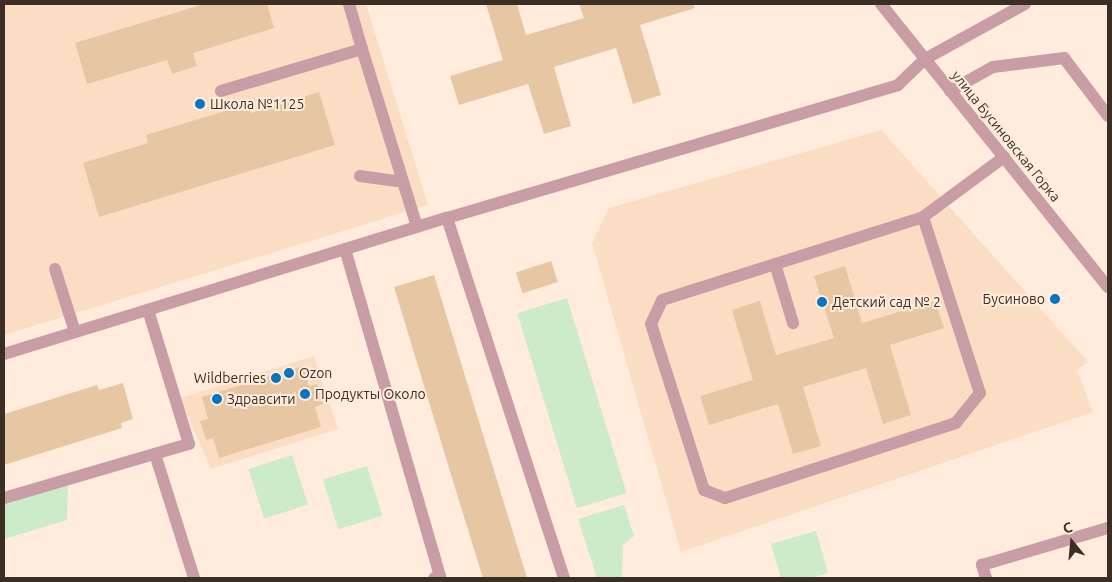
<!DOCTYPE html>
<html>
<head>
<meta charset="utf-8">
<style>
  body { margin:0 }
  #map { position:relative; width:1112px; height:582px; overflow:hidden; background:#ffecdc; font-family:Ubuntu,sans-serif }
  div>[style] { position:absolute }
  .built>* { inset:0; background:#fbddc3 }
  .green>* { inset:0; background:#ccebc8; transform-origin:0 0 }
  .building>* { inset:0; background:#e7c6a4; transform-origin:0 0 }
  .minor>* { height:12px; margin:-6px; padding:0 6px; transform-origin:6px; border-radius:6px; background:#c99da5 }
  .dots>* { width:14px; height:14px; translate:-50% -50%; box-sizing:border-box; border:2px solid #ffecdc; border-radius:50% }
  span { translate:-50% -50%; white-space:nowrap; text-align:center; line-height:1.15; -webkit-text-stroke:4px #ffecdc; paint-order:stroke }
  .poi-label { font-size:14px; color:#3b2f25 }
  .left { translate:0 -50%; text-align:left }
  .right { translate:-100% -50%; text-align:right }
  .street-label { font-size:14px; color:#3b2f25 }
  .frame { position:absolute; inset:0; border:5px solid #3b2f25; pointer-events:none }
  .north { position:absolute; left:1047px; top:517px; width:50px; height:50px; -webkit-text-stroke:4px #ffecdc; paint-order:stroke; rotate:343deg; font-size:14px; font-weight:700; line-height:20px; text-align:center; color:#3b2f25 }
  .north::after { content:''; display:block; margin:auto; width:18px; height:22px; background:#3b2f25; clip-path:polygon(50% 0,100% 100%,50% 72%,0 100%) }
</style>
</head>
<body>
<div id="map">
  <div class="built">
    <div style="clip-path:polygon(4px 4px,366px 4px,428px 205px,4px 335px)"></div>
    <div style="clip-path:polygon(881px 130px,1088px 362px,1077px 370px,1093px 412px,681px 552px,592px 243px,609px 208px)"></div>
    <div style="clip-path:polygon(314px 356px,327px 396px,330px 395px,329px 401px,338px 429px,211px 469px,180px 398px)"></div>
  </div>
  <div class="green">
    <div style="left:567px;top:298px;width:204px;height:52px;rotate:73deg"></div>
    <div style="left:292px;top:455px;width:52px;height:46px;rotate:72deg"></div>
    <div style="left:367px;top:466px;width:52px;height:46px;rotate:73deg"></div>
    <div style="clip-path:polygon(68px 484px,67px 520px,4px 539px,4px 503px)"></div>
    <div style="clip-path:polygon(624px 505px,634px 536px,623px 545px,622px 574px,620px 578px,597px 578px,578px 519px)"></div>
    <div style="clip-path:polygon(816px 531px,828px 573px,811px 578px,781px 578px,771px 544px)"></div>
  </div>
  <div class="building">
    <div style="clip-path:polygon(204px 4px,267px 4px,274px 28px,193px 53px,197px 66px,172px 74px,167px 60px,87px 84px,75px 43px)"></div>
    <div style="clip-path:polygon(486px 4px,517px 4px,526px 35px,584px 18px,579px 4px,694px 4px,695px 8px,640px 25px,661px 95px,633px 104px,616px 48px,554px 67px,571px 126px,544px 134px,528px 84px,459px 105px,450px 76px,503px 60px)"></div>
    <div style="clip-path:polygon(319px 92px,335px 145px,99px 217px,83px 163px,148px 143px,146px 135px,248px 104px,251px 113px)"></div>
    <div style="left:551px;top:261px;width:22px;height:37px;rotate:72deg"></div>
    <div style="clip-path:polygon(845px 266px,862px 323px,935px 301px,944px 328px,890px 345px,911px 415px,883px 424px,866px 368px,803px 387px,821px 446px,793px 454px,778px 404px,709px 425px,700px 396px,753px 380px,732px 310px,760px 301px,776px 355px,834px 338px,814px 276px)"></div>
    <div style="clip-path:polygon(434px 275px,442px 301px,527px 578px,483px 578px,456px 491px,394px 287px)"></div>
    <div style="clip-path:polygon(303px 366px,309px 386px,317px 384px,323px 404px,315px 407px,321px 427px,219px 458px,213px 438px,206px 440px,200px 421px,208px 419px,202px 397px)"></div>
    <div style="clip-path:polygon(123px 383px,133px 419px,121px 423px,122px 428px,4px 465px,4px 414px,97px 385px,99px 390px)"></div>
  </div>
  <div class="minor">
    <div style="left:349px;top:4px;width:47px;rotate:73.9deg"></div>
    <div style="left:881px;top:4px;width:363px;rotate:51.3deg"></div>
    <div style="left:221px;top:91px;width:147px;rotate:-16.6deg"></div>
    <div style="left:362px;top:49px;width:186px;rotate:72.8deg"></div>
    <div style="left:950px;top:91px;width:49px;rotate:-29.2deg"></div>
    <div style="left:993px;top:67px;width:72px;rotate:-7.2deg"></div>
    <div style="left:1064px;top:58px;width:73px;rotate:52.8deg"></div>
    <div style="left:360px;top:176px;width:43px;rotate:7.9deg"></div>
    <div style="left:923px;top:217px;width:185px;rotate:72.1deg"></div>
    <div style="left:980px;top:393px;width:38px;rotate:129deg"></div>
    <div style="left:956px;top:423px;width:243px;rotate:162deg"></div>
    <div style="left:725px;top:498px;width:22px;rotate:-159deg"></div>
    <div style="left:704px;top:490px;width:174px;rotate:-107.7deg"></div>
    <div style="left:651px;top:324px;width:26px;rotate:-65deg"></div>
    <div style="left:662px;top:300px;width:274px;rotate:-17.6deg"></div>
    <div style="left:923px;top:217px;width:101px;rotate:-36.5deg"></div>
    <div style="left:447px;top:218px;width:379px;rotate:72deg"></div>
    <div style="left:345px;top:249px;width:341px;rotate:73.8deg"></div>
    <div style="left:440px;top:576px;width:6px;rotate:162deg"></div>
    <div style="left:775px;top:264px;width:62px;rotate:73deg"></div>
    <div style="left:55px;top:269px;width:66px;rotate:72.4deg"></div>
    <div style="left:4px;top:354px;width:463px;rotate:-17.1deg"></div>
    <div style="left:447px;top:218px;width:470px;rotate:-16.4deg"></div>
    <div style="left:898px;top:85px;width:37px;rotate:-44deg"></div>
    <div style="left:925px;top:59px;width:114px;rotate:-28.8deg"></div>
    <div style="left:155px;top:454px;width:130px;rotate:72.5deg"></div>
    <div style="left:4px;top:498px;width:193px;rotate:-16.3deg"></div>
    <div style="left:189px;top:444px;width:140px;rotate:-107deg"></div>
    <div style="left:986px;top:578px;width:14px;rotate:-107deg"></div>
    <div style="left:982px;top:565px;width:131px;rotate:-16.4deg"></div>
  </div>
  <div class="dots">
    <div style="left:200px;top:104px;background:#0674bf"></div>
    <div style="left:1055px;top:299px;background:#0674bf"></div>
    <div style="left:822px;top:302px;background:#0674bf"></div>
    <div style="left:289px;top:373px;background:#0674bf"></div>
    <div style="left:276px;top:378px;background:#0674bf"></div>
    <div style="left:305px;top:394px;background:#0674bf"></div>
    <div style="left:217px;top:399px;background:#0674bf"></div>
  </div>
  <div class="poi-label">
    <span class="left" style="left:210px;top:104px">Школа №1125</span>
    <span class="right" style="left:1045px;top:299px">Бусиново</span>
    <span class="left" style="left:832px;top:302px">Детский сад № 2</span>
    <span class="left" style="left:299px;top:373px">Ozon</span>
    <span class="right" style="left:266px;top:378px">Wildberries</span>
    <span class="left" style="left:315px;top:394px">Продукты Около</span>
    <span class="left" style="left:227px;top:399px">Здравсити</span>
  </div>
  <div class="street-label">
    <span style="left:1006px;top:136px;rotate:51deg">улица Бусиновская Горка</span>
  </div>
  <div class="frame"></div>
  <div class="north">С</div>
</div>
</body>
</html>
